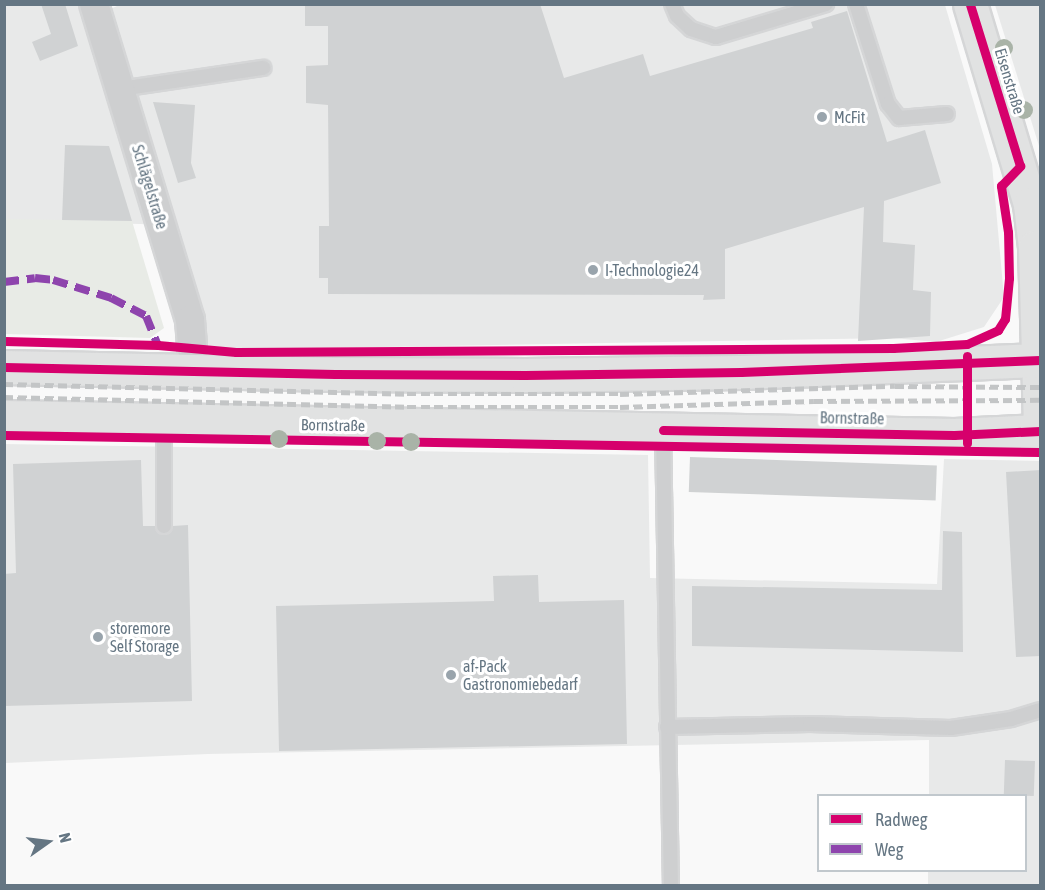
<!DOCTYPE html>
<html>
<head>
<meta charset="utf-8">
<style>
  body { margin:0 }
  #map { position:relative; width:1045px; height:890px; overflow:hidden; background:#f9f9f9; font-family:"Asap Condensed",sans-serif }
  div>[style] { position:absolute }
  .built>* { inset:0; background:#e8e9e9 }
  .green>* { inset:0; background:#e8ebe6 }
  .building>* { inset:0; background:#d0d2d3; transform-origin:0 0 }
  .roads { filter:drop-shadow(2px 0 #d5d6d7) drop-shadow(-2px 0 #d5d6d7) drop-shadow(0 2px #d5d6d7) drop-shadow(0 -2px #d5d6d7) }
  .lane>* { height:14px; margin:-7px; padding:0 7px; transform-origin:7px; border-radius:7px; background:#cecfd0 }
  .street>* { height:28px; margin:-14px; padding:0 14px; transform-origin:14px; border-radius:14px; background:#cecfd0 }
  .secondary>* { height:33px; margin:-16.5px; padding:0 16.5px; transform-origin:16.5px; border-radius:16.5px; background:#e1e2e2 }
  .primary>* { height:33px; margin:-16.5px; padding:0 16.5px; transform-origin:16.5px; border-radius:16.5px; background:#e1e2e2 }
  .rail>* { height:4.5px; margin-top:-2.25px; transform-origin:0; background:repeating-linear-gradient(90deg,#c3c5c6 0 9px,transparent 0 13.5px) }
  .quiet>* { height:8px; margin-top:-4px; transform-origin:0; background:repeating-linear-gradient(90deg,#8e44ad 0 15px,transparent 0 23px) }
  .cycleway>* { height:9px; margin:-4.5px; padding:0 4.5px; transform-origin:4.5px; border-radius:4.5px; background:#d6006c }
  .trees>* { width:18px; height:18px; margin:-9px; border-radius:50%; background:#a9b3a7 }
  .dots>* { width:16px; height:16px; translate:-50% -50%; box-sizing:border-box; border:3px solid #fff; border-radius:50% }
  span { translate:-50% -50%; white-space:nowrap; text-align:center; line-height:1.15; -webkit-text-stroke:6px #fff; paint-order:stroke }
  .street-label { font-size:16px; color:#657683 }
  .poi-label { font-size:16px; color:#657683 }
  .left { translate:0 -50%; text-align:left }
  .frame { position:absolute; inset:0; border:6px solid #657683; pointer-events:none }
  .legend { position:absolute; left:817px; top:794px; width:210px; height:78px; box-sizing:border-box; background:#fff; border:2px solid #c1c8cd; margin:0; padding:8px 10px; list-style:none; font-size:18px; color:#657683 }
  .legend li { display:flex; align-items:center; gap:12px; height:30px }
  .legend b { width:30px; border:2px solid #c1c8cd }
  .north { position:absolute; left:18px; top:812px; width:60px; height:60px; -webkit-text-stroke:4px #fff; paint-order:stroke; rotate:76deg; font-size:16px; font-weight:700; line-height:24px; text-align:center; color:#657683 }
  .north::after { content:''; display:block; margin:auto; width:21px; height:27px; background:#657683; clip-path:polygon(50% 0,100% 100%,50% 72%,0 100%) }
</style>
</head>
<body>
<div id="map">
  <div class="built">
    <div style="clip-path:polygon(108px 4px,110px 9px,122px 4px,945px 5px,992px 164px,1004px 297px,984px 327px,936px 342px,893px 338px,210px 350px,173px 225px,5px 220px,5px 5px)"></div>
    <div style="clip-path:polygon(995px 5px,1040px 5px,1040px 149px)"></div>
    <div style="clip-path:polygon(4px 444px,648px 455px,650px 578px,937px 584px,944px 459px,1040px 461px,1040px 885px,928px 885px,928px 871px,1026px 870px,1026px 796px,929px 795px,929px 740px,208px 754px,5px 763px)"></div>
  </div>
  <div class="green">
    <div style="clip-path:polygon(5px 219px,132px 221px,164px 328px,150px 338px,5px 334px)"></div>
  </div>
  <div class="building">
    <div style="clip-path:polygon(41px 4px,65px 4px,78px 46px,40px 61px,32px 42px,51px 34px)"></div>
    <div style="clip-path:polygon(305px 4px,540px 4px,564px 78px,643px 54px,650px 76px,813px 28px,811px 22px,847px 11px,887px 142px,925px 130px,941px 183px,884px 201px,883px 242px,915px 245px,913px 290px,931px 292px,930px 336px,858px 341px,864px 207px,725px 249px,725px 299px,703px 300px,704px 295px,328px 294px,328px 278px,319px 278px,319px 226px,329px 226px,328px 105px,306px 103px,306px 66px,328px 65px,328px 26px,305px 26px)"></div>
    <div style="clip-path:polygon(153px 102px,195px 105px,191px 163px,196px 178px,178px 183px)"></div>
    <div style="clip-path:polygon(65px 145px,109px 146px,132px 221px,62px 220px)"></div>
    <div style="left:690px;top:457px;width:247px;height:35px;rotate:2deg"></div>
    <div style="clip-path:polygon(141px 460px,143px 526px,155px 526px,159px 533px,165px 535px,171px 531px,173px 526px,188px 525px,192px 701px,4px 706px,4px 574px,16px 573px,13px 464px)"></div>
    <div style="clip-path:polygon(1041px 470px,1041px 656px,1016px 657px,1006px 472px)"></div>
    <div style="clip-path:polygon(943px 531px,962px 532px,963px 652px,692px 646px,692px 586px,942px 590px)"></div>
    <div style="clip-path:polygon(538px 575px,539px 602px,624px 600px,627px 744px,279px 751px,276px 606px,494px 601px,493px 576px)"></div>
    <div style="left:1005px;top:760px;width:30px;height:35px;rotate:2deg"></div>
  </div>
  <div class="roads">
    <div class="lane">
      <div style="left:672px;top:4px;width:13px;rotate:67deg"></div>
      <div style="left:677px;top:16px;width:19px;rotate:43deg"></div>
      <div style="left:691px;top:29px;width:26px;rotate:18deg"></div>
      <div style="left:716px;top:37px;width:115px;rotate:-16.7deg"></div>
      <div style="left:856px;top:4px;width:105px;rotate:72.3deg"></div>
      <div style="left:888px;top:104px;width:18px;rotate:52deg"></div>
      <div style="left:899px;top:118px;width:48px;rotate:-4.8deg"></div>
      <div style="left:120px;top:89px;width:145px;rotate:-8.4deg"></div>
      <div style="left:164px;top:422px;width:104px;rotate:90deg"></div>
      <div style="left:663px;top:430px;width:456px;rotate:89deg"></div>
      <div style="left:667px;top:727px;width:143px;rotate:-1.2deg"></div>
      <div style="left:810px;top:724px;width:141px;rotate:1.6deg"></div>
      <div style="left:951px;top:728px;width:61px;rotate:-8.5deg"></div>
      <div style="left:1011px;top:719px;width:30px;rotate:-17deg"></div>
    </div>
    <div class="street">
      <div style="left:94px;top:4px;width:330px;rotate:73.1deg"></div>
      <div style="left:190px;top:320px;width:51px;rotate:85.5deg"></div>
    </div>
    <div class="secondary">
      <div style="left:970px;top:4px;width:209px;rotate:73.3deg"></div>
      <div style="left:1030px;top:204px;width:43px;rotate:83.4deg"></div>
      <div style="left:1035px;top:247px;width:184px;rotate:88.4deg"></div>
    </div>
    <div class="primary">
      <div style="left:4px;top:367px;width:331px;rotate:1.2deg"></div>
      <div style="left:335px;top:374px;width:190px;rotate:0.3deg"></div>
      <div style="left:525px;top:375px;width:216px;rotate:-0.8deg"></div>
      <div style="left:741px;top:372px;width:299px;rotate:-2.3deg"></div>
      <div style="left:4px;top:417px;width:950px;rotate:1.09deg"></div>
      <div style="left:954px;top:435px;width:86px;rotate:-2.7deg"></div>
    </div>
  </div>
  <div class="rail">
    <div style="left:4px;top:384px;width:403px;rotate:1.4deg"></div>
    <div style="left:407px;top:394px;width:213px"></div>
    <div style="left:620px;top:394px;width:275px;rotate:-1.7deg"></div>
    <div style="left:895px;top:386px;width:145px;rotate:0.4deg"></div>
    <div style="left:4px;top:397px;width:403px;rotate:1.4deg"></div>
    <div style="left:407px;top:407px;width:213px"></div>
    <div style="left:620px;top:407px;width:194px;rotate:-1.8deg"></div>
    <div style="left:814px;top:401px;width:226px;rotate:-0.3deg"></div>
  </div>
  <div class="quiet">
    <div style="left:4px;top:282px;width:31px;rotate:-7deg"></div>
    <div style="left:35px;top:278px;width:18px;rotate:6deg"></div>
    <div style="left:53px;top:280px;width:61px;rotate:17.2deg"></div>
    <div style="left:111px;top:298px;width:39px;rotate:27deg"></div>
    <div style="left:146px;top:316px;width:31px;rotate:68deg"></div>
  </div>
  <div class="cycleway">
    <div style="left:4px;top:341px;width:154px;rotate:1.5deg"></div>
    <div style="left:158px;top:345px;width:78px;rotate:5.1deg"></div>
    <div style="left:236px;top:352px;width:657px;rotate:-0.35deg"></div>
    <div style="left:893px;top:348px;width:74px;rotate:-3.1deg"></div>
    <div style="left:967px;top:344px;width:34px;rotate:-24deg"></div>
    <div style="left:998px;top:330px;width:13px;rotate:-58deg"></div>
    <div style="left:1005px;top:319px;width:41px;rotate:-84.4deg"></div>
    <div style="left:1009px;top:278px;width:46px;rotate:-91.2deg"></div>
    <div style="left:1008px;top:232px;width:47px;rotate:-98.7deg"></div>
    <div style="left:1001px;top:186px;width:28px;rotate:-46deg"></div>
    <div style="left:1020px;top:166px;width:170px;rotate:-107.2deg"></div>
    <div style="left:4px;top:367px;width:331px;rotate:1.2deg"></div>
    <div style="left:335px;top:374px;width:190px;rotate:0.3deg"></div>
    <div style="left:525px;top:375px;width:216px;rotate:-0.8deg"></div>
    <div style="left:741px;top:372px;width:299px;rotate:-2.3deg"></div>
    <div style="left:663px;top:430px;width:291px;rotate:1deg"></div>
    <div style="left:954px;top:435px;width:86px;rotate:-2.7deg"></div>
    <div style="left:4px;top:435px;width:1036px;rotate:0.94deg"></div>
    <div style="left:967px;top:443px;width:87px;rotate:-90deg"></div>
  </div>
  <div class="trees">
    <div style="left:1004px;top:48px"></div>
    <div style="left:1024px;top:110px"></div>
    <div style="left:279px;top:439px"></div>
    <div style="left:377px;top:441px"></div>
    <div style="left:411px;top:442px"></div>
  </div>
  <div class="dots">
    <div style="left:822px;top:117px;background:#99a4ac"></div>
    <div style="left:593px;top:270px;background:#99a4ac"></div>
    <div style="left:98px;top:637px;background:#99a4ac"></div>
    <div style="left:451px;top:675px;background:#99a4ac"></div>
  </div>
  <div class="street-label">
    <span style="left:1010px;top:81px;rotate:73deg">Eisenstraße</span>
    <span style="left:150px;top:187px;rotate:73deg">Schlägelstraße</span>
    <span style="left:852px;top:418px;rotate:1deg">Bornstraße</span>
    <span style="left:333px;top:425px;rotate:1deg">Bornstraße</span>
  </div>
  <div class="poi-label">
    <span class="left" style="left:834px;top:117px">McFit</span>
    <span class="left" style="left:605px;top:270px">I-Technologie24</span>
    <span class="left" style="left:110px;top:637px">storemore<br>Self Storage</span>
    <span class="left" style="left:463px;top:675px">af-Pack<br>Gastronomiebedarf</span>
  </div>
  <div class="frame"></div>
  <ul class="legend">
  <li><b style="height:8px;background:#d6006c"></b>Radweg</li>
  <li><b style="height:8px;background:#8e44ad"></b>Weg</li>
  </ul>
  <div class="north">N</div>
</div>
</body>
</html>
